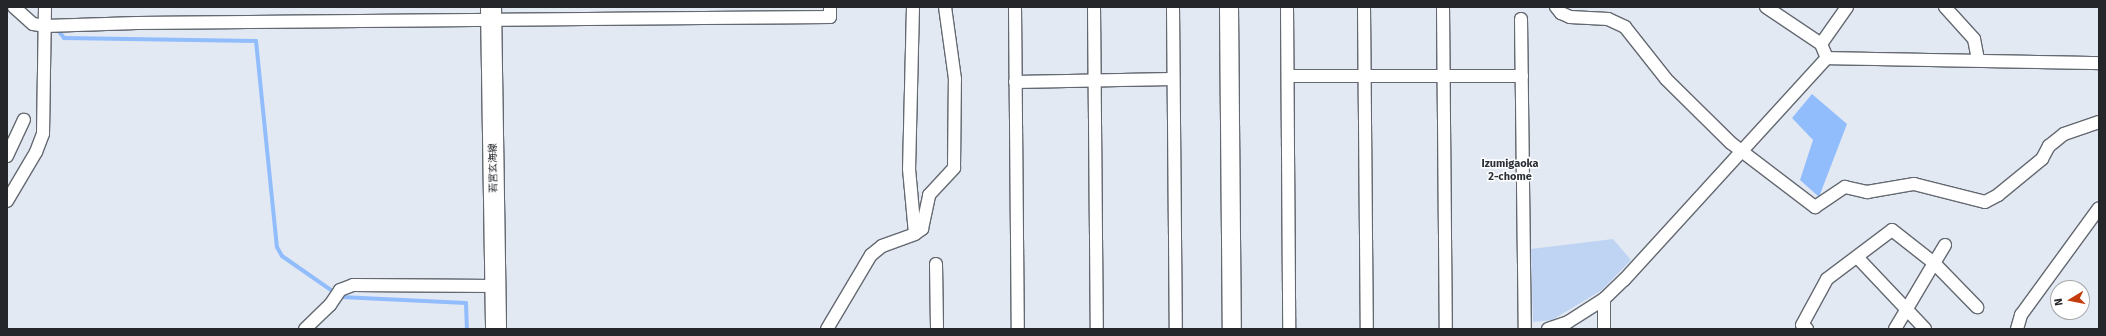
<!DOCTYPE html>
<html>
<head>
<meta charset="utf-8">
<style>
  body { margin:0 }
  #map { position:relative; width:2106px; height:336px; overflow:hidden; background:#e3e9f3; font-family:"Fira Sans","Noto Sans JP",sans-serif }
  div>[style] { position:absolute }
  .green>* { inset:0; background:#bfd4f3 }
  .water>* { inset:0; background:#92bdfc }
  .stream>* { height:4px; margin:-2px; padding:0 2px; transform-origin:2px; border-radius:2px; background:#92bdfc }
  .roads { filter:drop-shadow(1px 0 #646971) drop-shadow(-1px 0 #646971) drop-shadow(0 1px #646971) drop-shadow(0 -1px #646971) }
  .street>* { height:12px; margin:-6px; padding:0 6px; transform-origin:6px; border-radius:6px; background:#fff }
  .secondary>* { height:18px; margin:-9px; padding:0 9px; transform-origin:9px; border-radius:9px; background:#fff }
  .primary>* { height:20px; margin:-10px; padding:0 10px; transform-origin:10px; border-radius:10px; background:#fff }
  span { translate:-50% -50%; white-space:nowrap; text-align:center; line-height:1.15; -webkit-text-stroke:3px #fff; paint-order:stroke }
  .street-label { font-size:10px; color:#24262a }
  .neighbourhood-label { font-size:11px; color:#2b3037; font-weight:700 }
  .frame { position:absolute; inset:0; border:8px solid #24262a; pointer-events:none }
  .north { position:absolute; left:2050px; top:280px; width:40px; height:40px; box-sizing:border-box; background:#fff; border:1px solid #a7a8aa; border-radius:50%; rotate:260deg; font-size:11px; font-weight:700; line-height:16px; text-align:center; color:#24262a }
  .north::after { content:''; display:block; margin:auto; width:14px; height:18px; background:#c43b0d; clip-path:polygon(50% 0,100% 100%,50% 72%,0 100%) }
</style>
</head>
<body>
<div id="map">
  <div class="green">
    <div style="clip-path:polygon(1613px 239px,1631px 260px,1602px 290px,1552px 320px,1533px 322px,1531px 249px)"></div>
  </div>
  <div class="water">
    <div style="clip-path:polygon(1812px 94px,1847px 124px,1819px 197px,1800px 180px,1813px 140px,1792px 118px)"></div>
  </div>
  <div class="stream">
    <div style="left:56px;top:28px;width:13px;rotate:51deg"></div>
    <div style="left:64px;top:38px;width:192px;rotate:0.9deg"></div>
    <div style="left:256px;top:41px;width:207px;rotate:84.2deg"></div>
    <div style="left:277px;top:247px;width:10px;rotate:61deg"></div>
    <div style="left:282px;top:256px;width:72px;rotate:34.8deg"></div>
    <div style="left:341px;top:297px;width:125px;rotate:2.7deg"></div>
    <div style="left:466px;top:303px;width:26px;rotate:88deg"></div>
  </div>
  <div class="roads">
    <div class="street">
      <div style="left:14px;top:7px;width:25px;rotate:42deg"></div>
      <div style="left:33px;top:24px;width:12px;rotate:9deg"></div>
      <div style="left:45px;top:26px;width:92px;rotate:-1.9deg"></div>
      <div style="left:137px;top:23px;width:693px;rotate:-0.5deg"></div>
      <div style="left:830px;top:17px;width:10px;rotate:-90deg"></div>
      <div style="left:913px;top:7px;width:162px;rotate:91.4deg"></div>
      <div style="left:909px;top:169px;width:65px;rotate:84.7deg"></div>
      <div style="left:1015px;top:7px;width:322px;rotate:89.5deg"></div>
      <div style="left:1094px;top:7px;width:322px;rotate:89.5deg"></div>
      <div style="left:1173px;top:7px;width:322px;rotate:89.5deg"></div>
      <div style="left:1287px;top:7px;width:322px;rotate:89.6deg"></div>
      <div style="left:1364px;top:7px;width:322px;rotate:89.5deg"></div>
      <div style="left:1443px;top:7px;width:322px;rotate:89.5deg"></div>
      <div style="left:1556px;top:7px;width:8px;rotate:50deg"></div>
      <div style="left:1561px;top:13px;width:10px;rotate:24deg"></div>
      <div style="left:1570px;top:17px;width:38px;rotate:3deg"></div>
      <div style="left:1608px;top:19px;width:19px;rotate:25deg"></div>
      <div style="left:1625px;top:27px;width:66px;rotate:51.7deg"></div>
      <div style="left:1666px;top:79px;width:91px;rotate:44.6deg"></div>
      <div style="left:1731px;top:143px;width:106px;rotate:37.3deg"></div>
      <div style="left:1815px;top:207px;width:36px;rotate:-34deg"></div>
      <div style="left:1845px;top:187px;width:23px;rotate:13deg"></div>
      <div style="left:1867px;top:192px;width:48px;rotate:-9.7deg"></div>
      <div style="left:1914px;top:184px;width:73px;rotate:14.2deg"></div>
      <div style="left:1985px;top:202px;width:15px;rotate:-28deg"></div>
      <div style="left:1998px;top:195px;width:57px;rotate:-39.3deg"></div>
      <div style="left:2042px;top:159px;width:15px;rotate:-62deg"></div>
      <div style="left:2049px;top:146px;width:19px;rotate:-39deg"></div>
      <div style="left:2064px;top:134px;width:37px;rotate:-19deg"></div>
      <div style="left:1766px;top:7px;width:66px;rotate:33.9deg"></div>
      <div style="left:1821px;top:44px;width:15px;rotate:67deg"></div>
      <div style="left:1945px;top:7px;width:43px;rotate:47.8deg"></div>
      <div style="left:1974px;top:39px;width:20px;rotate:79deg"></div>
      <div style="left:1521px;top:19px;width:310px;rotate:89.3deg"></div>
      <div style="left:1821px;top:44px;width:45px;rotate:-54.9deg"></div>
      <div style="left:1288px;top:76px;width:234px"></div>
      <div style="left:1015px;top:82px;width:158px;rotate:-1.1deg"></div>
      <div style="left:7px;top:156px;width:40px;rotate:-65deg"></div>
      <div style="left:7px;top:201px;width:57px;rotate:-59.4deg"></div>
      <div style="left:36px;top:152px;width:19px;rotate:-69deg"></div>
      <div style="left:43px;top:134px;width:127px;rotate:-89.1deg"></div>
      <div style="left:1945px;top:245px;width:21px;rotate:121deg"></div>
      <div style="left:1934px;top:263px;width:62px;rotate:45.7deg"></div>
      <div style="left:1857px;top:257px;width:99px;rotate:46.6deg"></div>
      <div style="left:936px;top:264px;width:65px;rotate:89.1deg"></div>
      <div style="left:1604px;top:299px;width:30px;rotate:90deg"></div>
      <div style="left:305px;top:329px;width:35px;rotate:-44deg"></div>
      <div style="left:330px;top:305px;width:18px;rotate:-56deg"></div>
      <div style="left:340px;top:290px;width:14px;rotate:-21deg"></div>
      <div style="left:353px;top:285px;width:142px;rotate:0.4deg"></div>
      <div style="left:827px;top:329px;width:86px;rotate:-59.3deg"></div>
      <div style="left:871px;top:255px;width:14px;rotate:-39deg"></div>
      <div style="left:882px;top:246px;width:35px;rotate:-20deg"></div>
      <div style="left:915px;top:234px;width:9px;rotate:-36deg"></div>
      <div style="left:922px;top:229px;width:35px;rotate:-78deg"></div>
      <div style="left:929px;top:195px;width:37px;rotate:-47deg"></div>
      <div style="left:954px;top:168px;width:89px;rotate:-89.4deg"></div>
      <div style="left:955px;top:79px;width:73px;rotate:-97.9deg"></div>
      <div style="left:1548px;top:329px;width:21px;rotate:-19deg"></div>
      <div style="left:1568px;top:322px;width:43px;rotate:-32.6deg"></div>
      <div style="left:1604px;top:299px;width:28px;rotate:-44deg"></div>
      <div style="left:1624px;top:280px;width:301px;rotate:-47.6deg"></div>
      <div style="left:1827px;top:58px;width:272px;rotate:1.1deg"></div>
      <div style="left:1807px;top:329px;width:6px;rotate:-141deg"></div>
      <div style="left:1802px;top:325px;width:52px;rotate:-61.5deg"></div>
      <div style="left:1827px;top:279px;width:81px;rotate:-37deg"></div>
      <div style="left:1892px;top:230px;width:53px;rotate:38.2deg"></div>
      <div style="left:1934px;top:263px;width:77px;rotate:120.6deg"></div>
      <div style="left:2017px;top:329px;width:15px;rotate:-74deg"></div>
      <div style="left:2021px;top:315px;width:132px;rotate:-53.9deg"></div>
    </div>
    <div class="secondary">
      <div style="left:1229px;top:7px;width:322px;rotate:89.5deg"></div>
    </div>
    <div class="primary">
      <div style="left:491px;top:7px;width:322px;rotate:89.1deg"></div>
    </div>
  </div>
  <div class="street-label">
    <span style="left:494px;top:168px;rotate:-91deg">若宮玄海線</span>
  </div>
  <div class="neighbourhood-label">
    <span style="left:1510px;top:171px">Izumigaoka<br>2-chome</span>
  </div>
  <div class="frame"></div>
  <div class="north">N</div>
</div>
</body>
</html>
